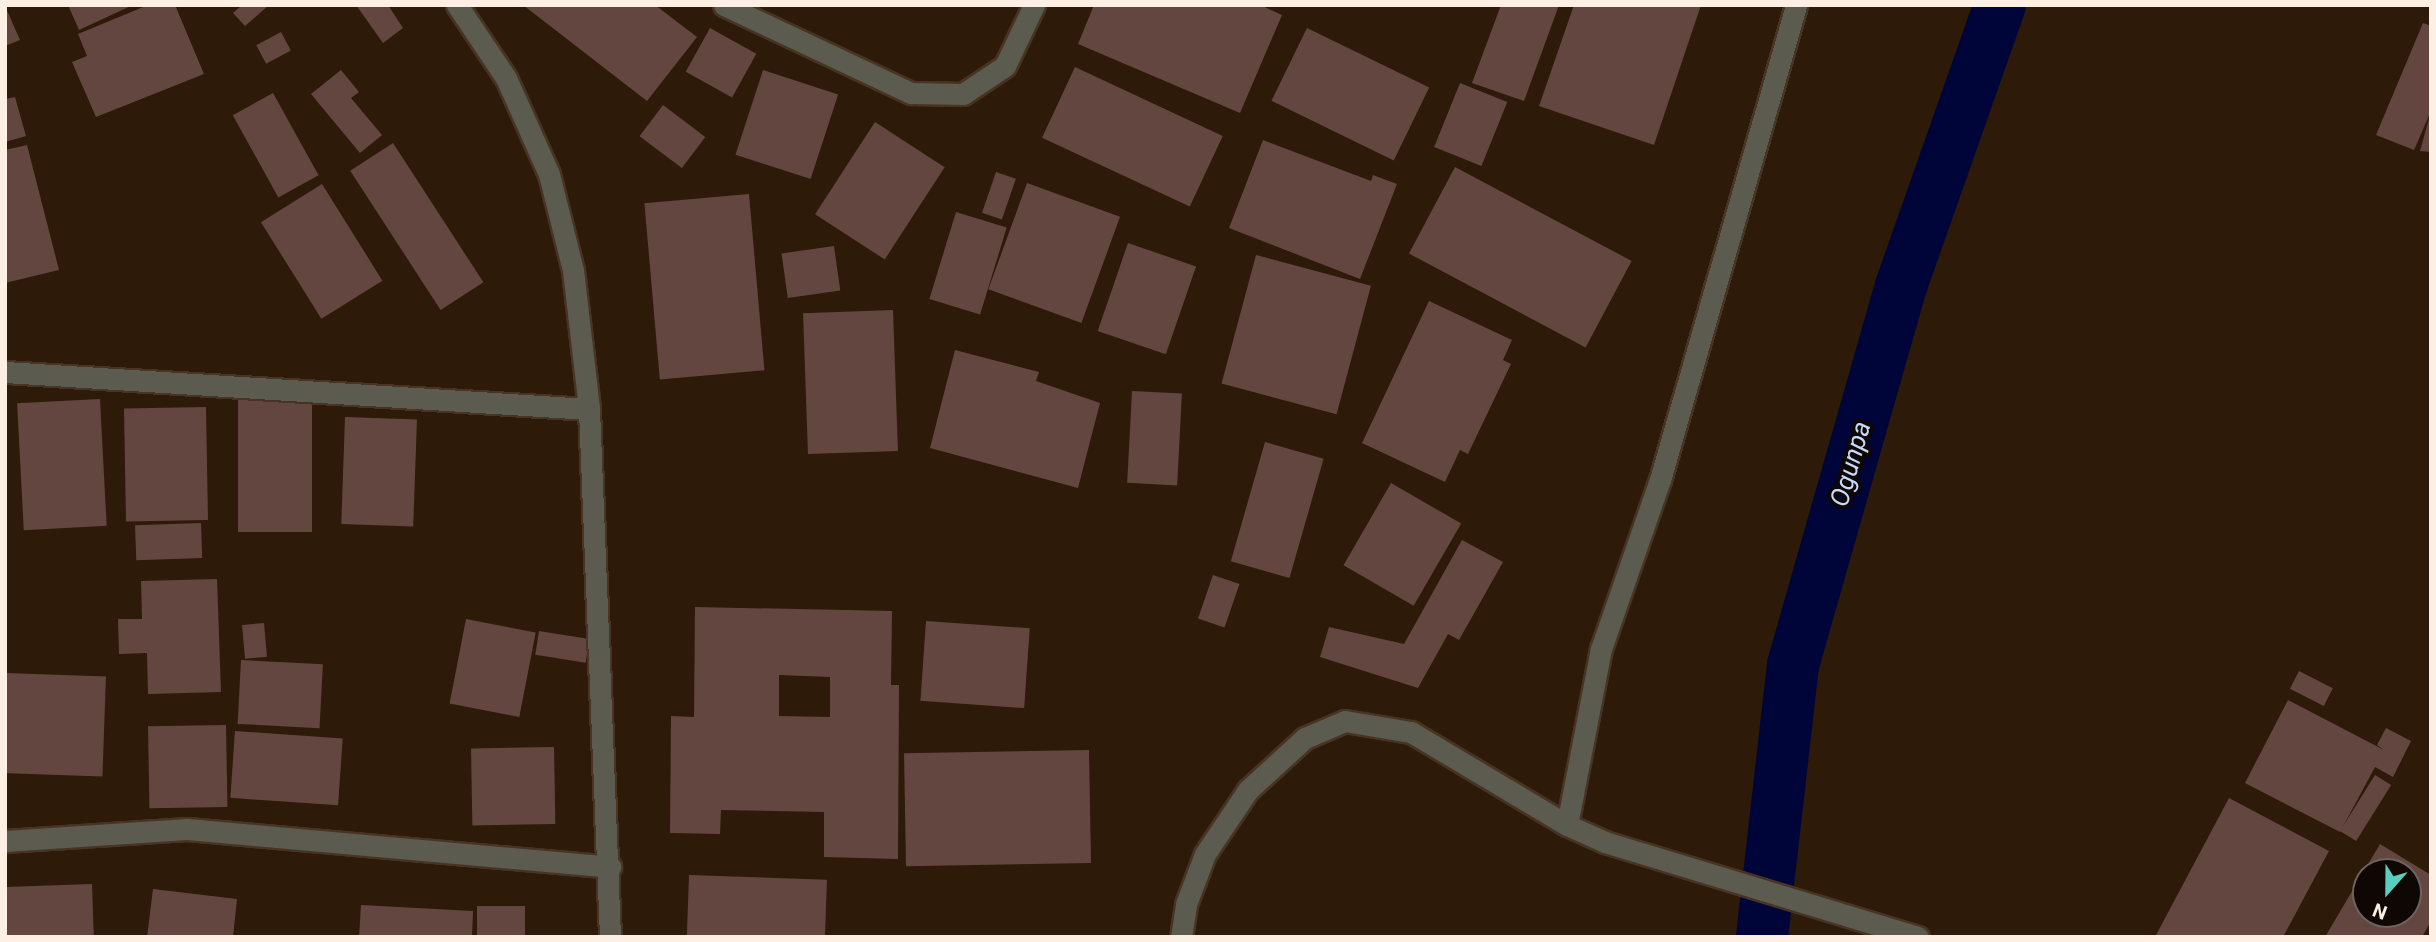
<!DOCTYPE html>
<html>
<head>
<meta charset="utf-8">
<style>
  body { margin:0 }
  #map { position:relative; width:2436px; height:942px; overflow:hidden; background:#2e1a08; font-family:Roboto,sans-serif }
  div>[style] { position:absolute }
  .canal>* { height:52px; margin:-26px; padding:0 26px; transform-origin:26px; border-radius:26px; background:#000539 }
  .building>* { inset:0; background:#634640; transform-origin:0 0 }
  .roads { filter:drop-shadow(2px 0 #473422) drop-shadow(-2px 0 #473422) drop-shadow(0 2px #473422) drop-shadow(0 -2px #473422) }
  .minor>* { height:21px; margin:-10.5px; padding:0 10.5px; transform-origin:10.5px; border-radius:10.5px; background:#5c5b4f }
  span { translate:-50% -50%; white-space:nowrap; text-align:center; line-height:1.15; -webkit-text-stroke:7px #0f0703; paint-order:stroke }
  .water-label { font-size:26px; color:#c5d9fc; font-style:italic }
  .frame { position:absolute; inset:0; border:7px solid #fdefe4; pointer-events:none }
  .north { position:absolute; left:2352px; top:858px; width:70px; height:70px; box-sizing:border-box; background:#0f0703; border:2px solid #6e645d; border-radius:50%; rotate:201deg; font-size:19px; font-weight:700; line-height:28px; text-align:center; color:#fdefe4 }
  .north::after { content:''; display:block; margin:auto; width:24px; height:32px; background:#59cebf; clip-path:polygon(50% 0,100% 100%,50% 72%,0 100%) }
</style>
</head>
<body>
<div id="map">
  <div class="canal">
    <div style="left:1762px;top:937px;width:274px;rotate:-83.5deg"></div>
    <div style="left:1793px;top:665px;width:394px;rotate:-74.1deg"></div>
    <div style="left:1901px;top:286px;width:298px;rotate:-70.6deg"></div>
  </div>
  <div class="building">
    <div style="clip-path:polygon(68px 5px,133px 5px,79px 30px)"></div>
    <div style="clip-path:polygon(148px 5px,175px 5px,204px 74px,96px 117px,72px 62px,87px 56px,78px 34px)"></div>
    <div style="clip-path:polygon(242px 5px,269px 5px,245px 26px,233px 13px)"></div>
    <div style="clip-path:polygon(356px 5px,388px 5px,403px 28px,383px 43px)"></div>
    <div style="clip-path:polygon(523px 5px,655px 5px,697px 37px,647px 101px)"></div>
    <div style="clip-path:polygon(1094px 5px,1260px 5px,1282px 15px,1240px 113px,1078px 44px)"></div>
    <div style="clip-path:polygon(1501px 5px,1559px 5px,1524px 101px,1472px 83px)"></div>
    <div style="clip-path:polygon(1574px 5px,1701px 5px,1654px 145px,1539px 106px)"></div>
    <div style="clip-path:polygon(5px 6px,20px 40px,5px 46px)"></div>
    <div style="clip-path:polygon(2423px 23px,2431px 26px,2431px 111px,2414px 150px,2376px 135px)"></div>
    <div style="left:710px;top:28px;width:53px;height:50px;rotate:29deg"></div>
    <div style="left:1307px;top:28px;width:136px;height:81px;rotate:26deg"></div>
    <div style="left:281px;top:32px;width:21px;height:28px;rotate:62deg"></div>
    <div style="left:1075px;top:67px;width:163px;height:78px;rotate:25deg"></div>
    <div style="clip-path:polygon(341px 70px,359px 92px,351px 98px,382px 135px,360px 153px,311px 94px)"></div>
    <div style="left:763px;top:70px;width:79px;height:89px;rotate:18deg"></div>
    <div style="left:1460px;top:83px;width:51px;height:69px;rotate:22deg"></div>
    <div style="left:273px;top:93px;width:94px;height:46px;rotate:61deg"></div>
    <div style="clip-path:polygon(15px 97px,26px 136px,5px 142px,5px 99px)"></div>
    <div style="left:663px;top:105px;width:53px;height:39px;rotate:37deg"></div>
    <div style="clip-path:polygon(2430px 115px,2431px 152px,2420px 151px)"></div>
    <div style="left:875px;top:122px;width:83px;height:110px;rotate:33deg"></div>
    <div style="clip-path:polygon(1263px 140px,1371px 181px,1373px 175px,1397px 184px,1360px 279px,1229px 228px)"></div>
    <div style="left:393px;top:143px;width:166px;height:51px;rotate:57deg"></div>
    <div style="clip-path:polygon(27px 145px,59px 270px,5px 283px,5px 150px)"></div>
    <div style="left:1455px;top:167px;width:200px;height:98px;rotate:28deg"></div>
    <div style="left:996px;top:172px;width:21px;height:43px;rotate:19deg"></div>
    <div style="left:1027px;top:183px;width:99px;height:113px;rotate:20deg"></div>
    <div style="left:322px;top:184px;width:114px;height:72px;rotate:58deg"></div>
    <div style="left:749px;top:194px;width:177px;height:105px;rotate:85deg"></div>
    <div style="left:956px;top:212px;width:53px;height:91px;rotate:17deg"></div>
    <div style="left:1128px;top:243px;width:72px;height:93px;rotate:19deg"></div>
    <div style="left:834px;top:246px;width:45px;height:53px;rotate:82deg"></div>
    <div style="left:1256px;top:255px;width:119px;height:133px;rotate:15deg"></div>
    <div style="clip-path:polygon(1429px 301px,1512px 340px,1503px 360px,1511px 364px,1468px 454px,1460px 450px,1445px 482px,1362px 443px)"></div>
    <div style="left:893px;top:310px;width:141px;height:90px;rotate:88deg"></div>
    <div style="clip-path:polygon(955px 350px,1039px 372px,1036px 381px,1100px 403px,1078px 488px,930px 448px)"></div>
    <div style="left:1132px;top:391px;width:50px;height:92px;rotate:3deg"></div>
    <div style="left:238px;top:398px;width:74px;height:134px"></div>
    <div style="left:100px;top:399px;width:127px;height:83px;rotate:87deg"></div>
    <div style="left:206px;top:407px;width:113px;height:82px;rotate:89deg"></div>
    <div style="left:345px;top:417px;width:72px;height:107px;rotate:2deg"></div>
    <div style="left:1265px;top:442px;width:61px;height:124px;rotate:16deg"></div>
    <div style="left:1391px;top:483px;width:81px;height:95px;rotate:30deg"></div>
    <div style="left:201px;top:523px;width:35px;height:66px;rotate:88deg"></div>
    <div style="clip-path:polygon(1462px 540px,1503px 562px,1459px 640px,1448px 634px,1418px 688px,1320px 657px,1329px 627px,1404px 644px)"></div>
    <div style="left:1213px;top:575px;width:28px;height:46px;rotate:19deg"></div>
    <div style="clip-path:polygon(217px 579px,221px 692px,148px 694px,147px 653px,119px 654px,118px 619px,142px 619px,141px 581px)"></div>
    <div style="clip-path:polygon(evenodd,695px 607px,892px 611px,891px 685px,899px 685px,898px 859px,824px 857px,824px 812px,721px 810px,720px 834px,670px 833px,671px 716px,694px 717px,695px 607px,779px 675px,830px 677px,830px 717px,779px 716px,779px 675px)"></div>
    <div style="left:466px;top:619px;width:71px;height:86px;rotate:11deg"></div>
    <div style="left:926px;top:621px;width:104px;height:80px;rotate:4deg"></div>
    <div style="left:264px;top:623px;width:34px;height:22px;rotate:85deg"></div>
    <div style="left:539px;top:631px;width:51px;height:24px;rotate:9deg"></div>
    <div style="left:241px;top:660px;width:82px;height:64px;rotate:3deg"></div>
    <div style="left:2299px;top:671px;width:38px;height:20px;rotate:27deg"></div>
    <div style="left:5px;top:673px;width:101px;height:100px;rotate:2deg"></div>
    <div style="clip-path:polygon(2288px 700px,2384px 750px,2377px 745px,2386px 728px,2411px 741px,2393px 777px,2375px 767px,2340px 832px,2245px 783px)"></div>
    <div style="left:226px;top:725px;width:82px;height:78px;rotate:89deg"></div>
    <div style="left:235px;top:731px;width:108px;height:67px;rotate:4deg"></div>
    <div style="left:554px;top:747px;width:77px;height:83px;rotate:89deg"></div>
    <div style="left:1089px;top:750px;width:113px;height:185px;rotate:89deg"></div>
    <div style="left:2375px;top:775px;width:19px;height:66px;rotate:32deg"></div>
    <div style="clip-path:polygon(2229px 798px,2329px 851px,2283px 937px,2155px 937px)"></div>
    <div style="clip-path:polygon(evenodd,2380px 844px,2431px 875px,2431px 921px,2422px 937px,2325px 937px,2380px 844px,2366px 872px,2408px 872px,2408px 914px,2366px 914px,2366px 872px)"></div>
    <div style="left:689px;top:875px;width:138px;height:62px;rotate:2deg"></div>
    <div style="left:92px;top:884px;width:53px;height:87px;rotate:88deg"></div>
    <div style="clip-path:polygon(153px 889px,237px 899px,233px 937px,147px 937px)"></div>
    <div style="clip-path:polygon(361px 905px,473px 911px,472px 937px,359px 937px)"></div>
    <div style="left:477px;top:906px;width:48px;height:31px"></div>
  </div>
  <div class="roads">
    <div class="minor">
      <div style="left:457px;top:5px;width:88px;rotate:56.1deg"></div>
      <div style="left:506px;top:78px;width:105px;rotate:65.9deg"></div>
      <div style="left:549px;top:174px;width:99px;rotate:76deg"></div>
      <div style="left:573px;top:270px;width:140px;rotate:83.4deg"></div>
      <div style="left:589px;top:409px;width:528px;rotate:87.72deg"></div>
      <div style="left:724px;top:5px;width:207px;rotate:25.2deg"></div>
      <div style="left:911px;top:93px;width:52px;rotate:1.1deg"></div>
      <div style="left:963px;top:94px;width:50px;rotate:-33.7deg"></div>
      <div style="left:1005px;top:66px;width:68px;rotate:-64.6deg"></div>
      <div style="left:5px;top:372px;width:585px;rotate:3.63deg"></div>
      <div style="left:1567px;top:825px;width:179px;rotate:-79.1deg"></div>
      <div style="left:1601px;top:649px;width:179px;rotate:-70.8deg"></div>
      <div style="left:1660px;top:480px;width:494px;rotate:-74deg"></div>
      <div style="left:5px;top:841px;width:182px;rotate:-3.8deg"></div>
      <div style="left:187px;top:829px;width:425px;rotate:5.1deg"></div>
      <div style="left:1181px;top:937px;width:33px;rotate:-81deg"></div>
      <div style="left:1186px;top:904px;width:53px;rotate:-69.2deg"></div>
      <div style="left:1205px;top:854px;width:77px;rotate:-56.1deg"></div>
      <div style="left:1248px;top:790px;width:77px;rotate:-42.4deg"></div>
      <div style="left:1305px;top:738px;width:43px;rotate:-23deg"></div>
      <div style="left:1345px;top:721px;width:67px;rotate:9.5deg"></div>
      <div style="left:1411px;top:732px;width:182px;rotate:30.8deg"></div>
      <div style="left:1567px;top:825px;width:42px;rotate:24.1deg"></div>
      <div style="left:1605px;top:842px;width:327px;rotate:16.9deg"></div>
    </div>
  </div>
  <div class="water-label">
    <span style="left:1851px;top:464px;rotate:-74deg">Ogunpa</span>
  </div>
  <div class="frame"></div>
  <div class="north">N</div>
</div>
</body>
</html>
